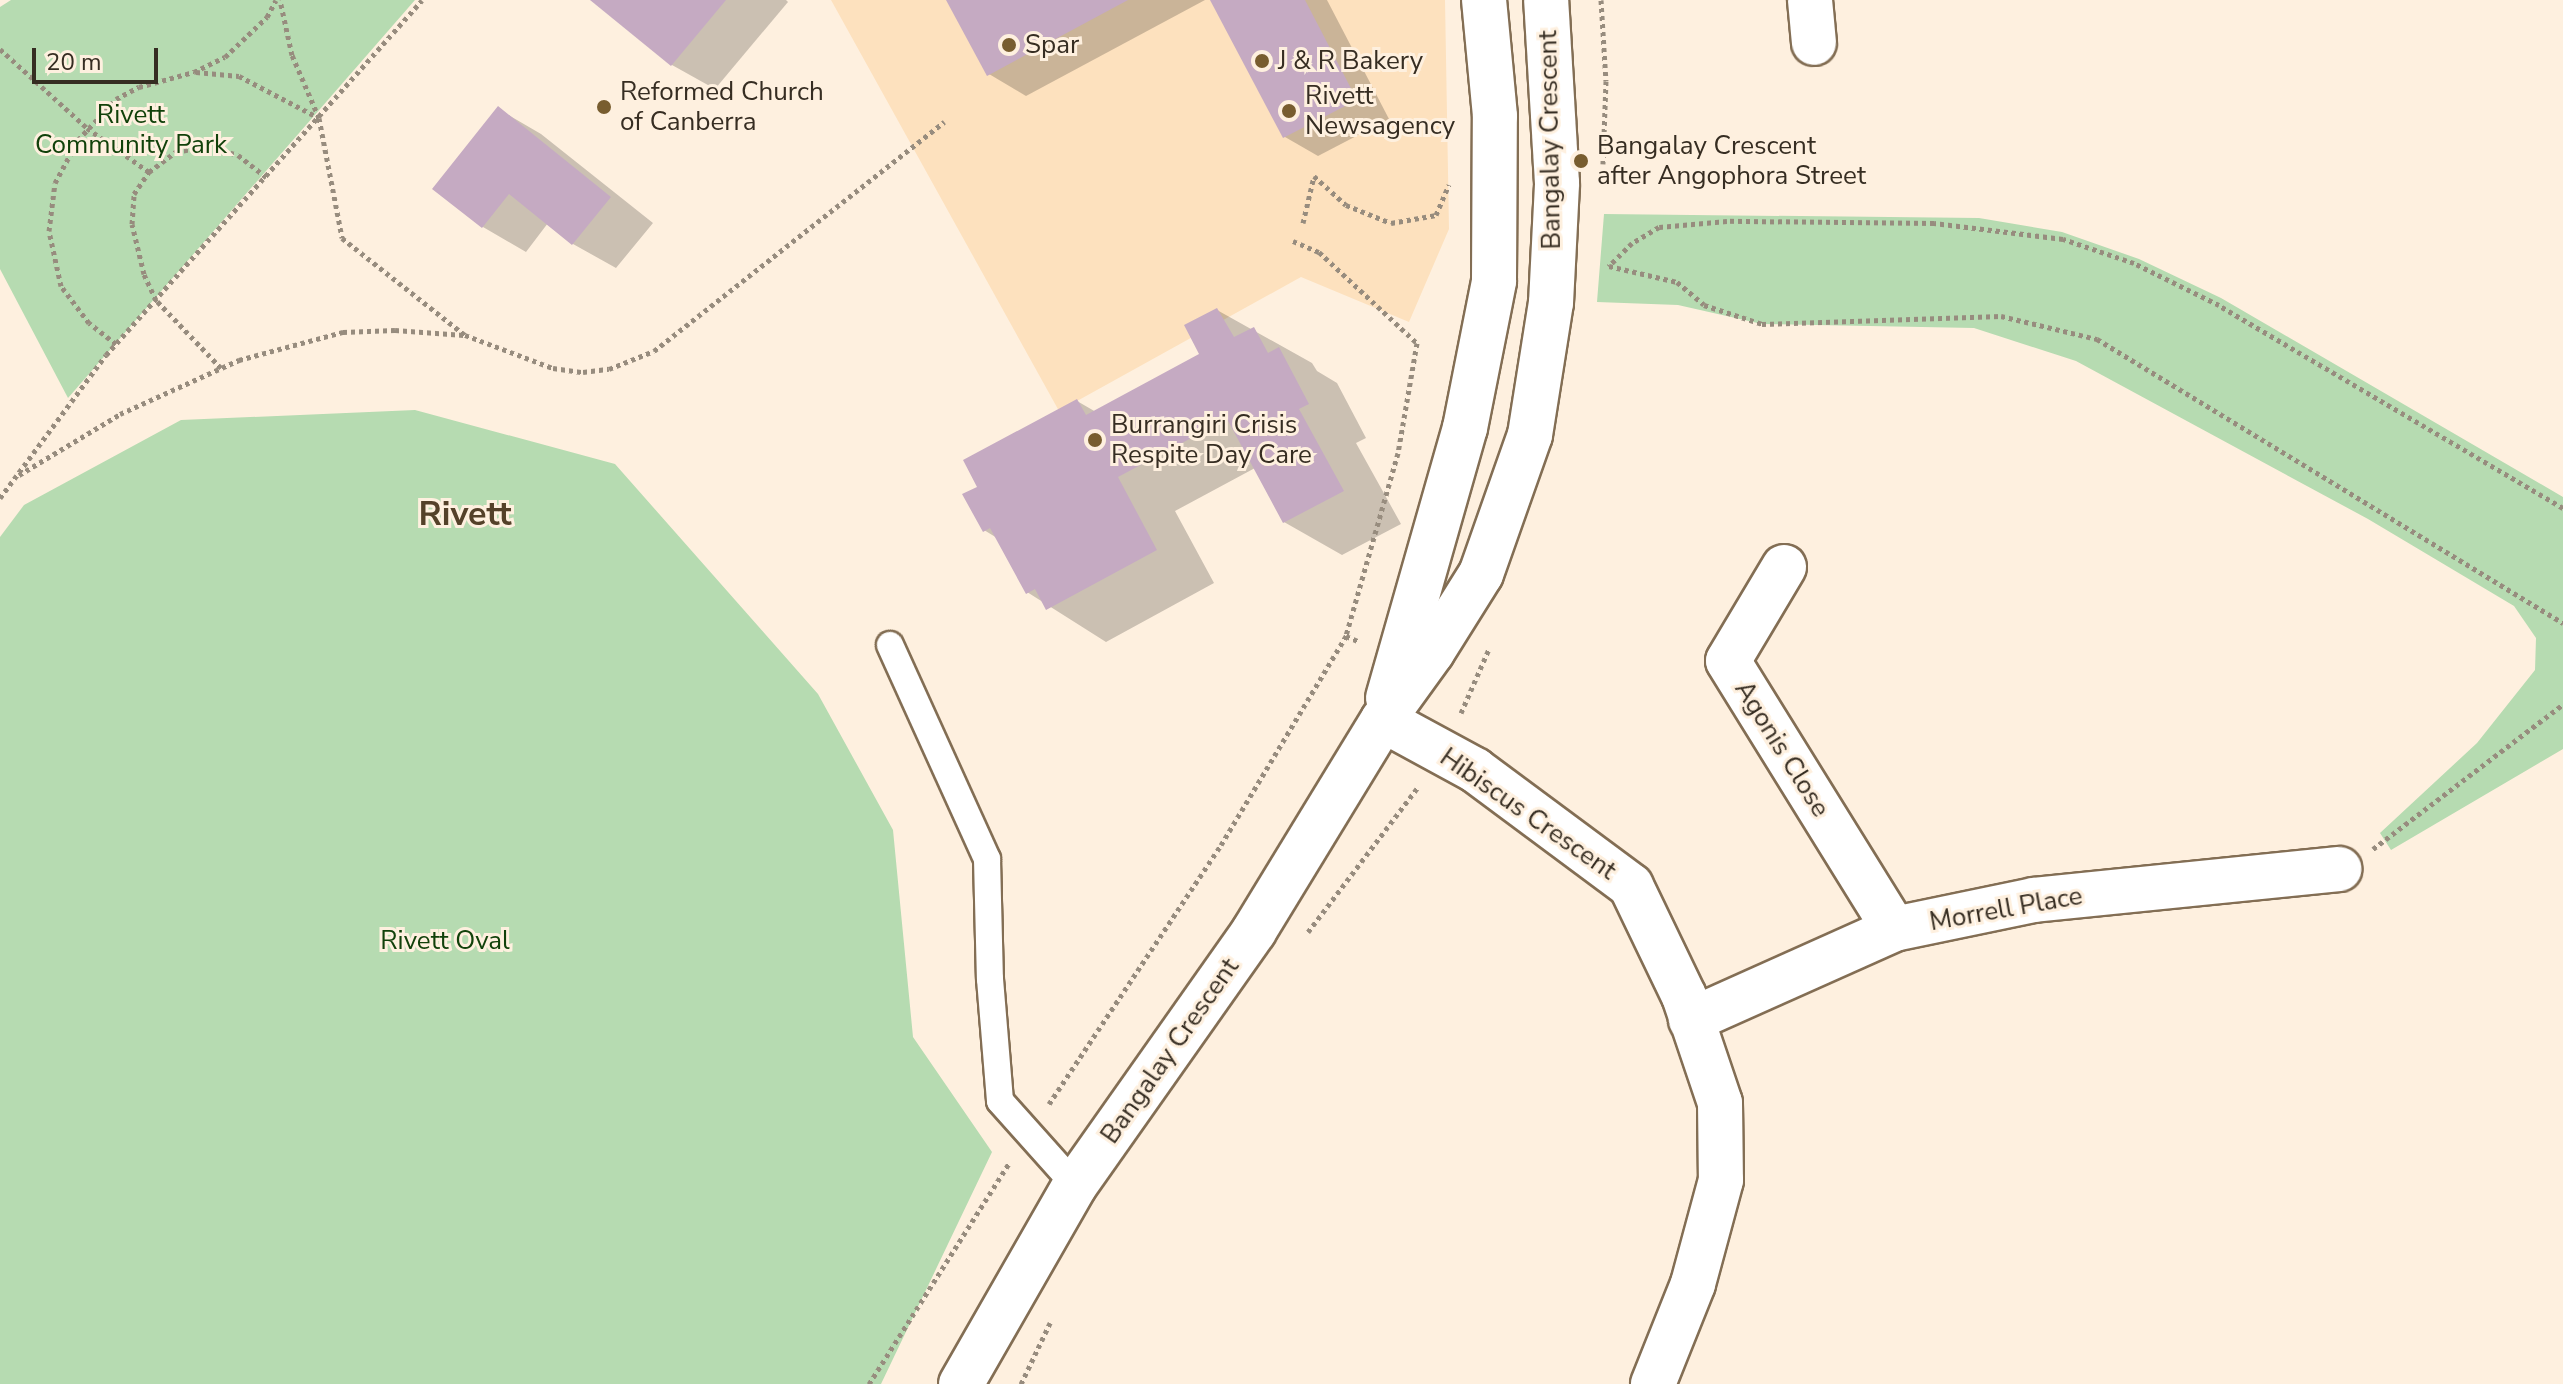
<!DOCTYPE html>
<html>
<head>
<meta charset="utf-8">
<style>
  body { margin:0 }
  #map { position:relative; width:2563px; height:1384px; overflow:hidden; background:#fef0df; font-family:"Nunito Sans",sans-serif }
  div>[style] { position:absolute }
  .built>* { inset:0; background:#fde1be }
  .green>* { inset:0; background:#b6dbb1 }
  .shadow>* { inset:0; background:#0003 }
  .building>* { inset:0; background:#c5aac2 }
  .path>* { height:5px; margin-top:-2.5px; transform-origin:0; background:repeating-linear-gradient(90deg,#978c7e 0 4px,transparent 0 8px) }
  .roads { filter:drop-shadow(2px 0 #836e54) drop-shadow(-2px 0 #836e54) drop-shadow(0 2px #836e54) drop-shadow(0 -2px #836e54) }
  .service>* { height:26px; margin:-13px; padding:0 13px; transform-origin:13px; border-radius:13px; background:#fff }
  .minor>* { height:44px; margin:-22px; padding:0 22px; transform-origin:22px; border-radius:22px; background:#fff }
  .tertiary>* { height:44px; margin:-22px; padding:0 22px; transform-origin:22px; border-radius:22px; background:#fff }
  .dots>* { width:22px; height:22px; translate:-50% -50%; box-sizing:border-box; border:4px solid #fef0df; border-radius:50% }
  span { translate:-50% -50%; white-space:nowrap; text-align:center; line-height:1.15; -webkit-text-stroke:6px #fef0df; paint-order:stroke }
  .poi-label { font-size:26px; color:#362d22 }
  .left { translate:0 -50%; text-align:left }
  .park-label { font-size:26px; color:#11410a }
  .street-label { font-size:26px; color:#362d22 }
  .district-label { font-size:34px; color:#544129; font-weight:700 }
  .scale { position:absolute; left:32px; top:48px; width:126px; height:36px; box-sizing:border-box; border:4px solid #362d22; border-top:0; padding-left:10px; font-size:24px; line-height:28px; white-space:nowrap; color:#362d22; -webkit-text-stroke:6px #fef0df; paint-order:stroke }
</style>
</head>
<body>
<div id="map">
  <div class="built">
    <div style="clip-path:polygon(831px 0,1445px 0,1449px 229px,1409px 322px,1301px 277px,1059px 411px)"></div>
  </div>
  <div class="green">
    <div style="clip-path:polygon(11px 0,415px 0,68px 398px,0 269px,0 7px)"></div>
    <div style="clip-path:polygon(1604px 214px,1979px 218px,2062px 232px,2139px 259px,2221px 298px,2563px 497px,2563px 749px,2391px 850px,2380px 833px,2477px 743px,2535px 670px,2536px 638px,2514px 606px,2368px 519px,2076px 361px,1974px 328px,1762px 324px,1678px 305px,1597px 302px)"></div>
    <div style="clip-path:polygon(415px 410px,615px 464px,818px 694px,893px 830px,913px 1037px,992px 1152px,881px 1384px,0 1384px,0 537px,24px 505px,181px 420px)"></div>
  </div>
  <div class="shadow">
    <div style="clip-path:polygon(614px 0,786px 0,788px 2px,715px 89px,672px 65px)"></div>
    <div style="clip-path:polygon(948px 0,1205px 0,1026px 96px,989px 74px)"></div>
    <div style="clip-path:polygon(1219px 0,1327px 0,1389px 119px,1318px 156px,1285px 137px)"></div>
    <div style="clip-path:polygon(498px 109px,541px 134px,653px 223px,616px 268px,573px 244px,548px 223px,526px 252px,483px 227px)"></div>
    <div style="clip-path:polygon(1217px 310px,1312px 363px,1317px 371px,1337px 383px,1366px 438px,1356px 443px,1401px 524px,1342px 555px,1284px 522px,1255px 468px,1175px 511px,1214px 583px,1106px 642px,1027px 592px,997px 538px,984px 530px,979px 488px,1077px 401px,1096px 412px,1202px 355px)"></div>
  </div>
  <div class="building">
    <div style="clip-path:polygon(590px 0,726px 0,671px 66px)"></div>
    <div style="clip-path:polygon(946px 0,1128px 0,987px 76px)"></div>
    <div style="clip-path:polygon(1210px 0,1305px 0,1357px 100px,1283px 138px)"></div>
    <div style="clip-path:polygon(498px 106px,611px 197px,572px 245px,509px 194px,482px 228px,432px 189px)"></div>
    <div style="clip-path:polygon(1217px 308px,1234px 337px,1254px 327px,1268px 353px,1279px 347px,1309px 404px,1299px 409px,1344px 491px,1283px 523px,1227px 419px,1118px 477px,1157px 550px,1046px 610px,1035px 589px,1026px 594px,990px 528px,983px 532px,962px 494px,977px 487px,963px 460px,1077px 399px,1086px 415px,1199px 354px,1184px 325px)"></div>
  </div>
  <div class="path">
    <div style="left:1601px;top:0;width:81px;rotate:86.5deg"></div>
    <div style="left:1606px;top:81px;width:83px;rotate:92.1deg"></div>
    <div style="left:0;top:49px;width:118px;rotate:42.2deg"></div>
    <div style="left:87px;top:128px;width:76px;rotate:35.4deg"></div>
    <div style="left:196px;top:72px;width:43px;rotate:5.3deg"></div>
    <div style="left:239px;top:76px;width:90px;rotate:27.7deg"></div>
    <div style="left:319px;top:118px;width:69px;rotate:-113.2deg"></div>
    <div style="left:292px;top:55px;width:56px;rotate:-102.3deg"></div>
    <div style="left:319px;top:118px;width:122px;rotate:79.1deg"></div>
    <div style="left:342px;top:238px;width:157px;rotate:38.3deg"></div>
    <div style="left:465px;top:335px;width:94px;rotate:20.6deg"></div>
    <div style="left:553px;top:368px;width:30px;rotate:8deg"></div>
    <div style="left:583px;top:372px;width:26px;rotate:-7deg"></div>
    <div style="left:609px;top:369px;width:48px;rotate:-21.8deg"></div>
    <div style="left:654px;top:351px;width:370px;rotate:-38.3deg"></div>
    <div style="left:1303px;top:223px;width:48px;rotate:-76.8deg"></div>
    <div style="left:1314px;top:176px;width:43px;rotate:42.2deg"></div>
    <div style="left:1346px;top:205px;width:48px;rotate:21.8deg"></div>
    <div style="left:1391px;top:223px;width:46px;rotate:-10.1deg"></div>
    <div style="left:1436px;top:215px;width:33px;rotate:-67deg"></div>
    <div style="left:1293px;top:241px;width:28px;rotate:23deg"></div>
    <div style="left:1319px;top:252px;width:134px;rotate:42.9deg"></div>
    <div style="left:1417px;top:343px;width:112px;rotate:99.8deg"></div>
    <div style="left:1398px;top:453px;width:190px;rotate:105.9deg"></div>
    <div style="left:1346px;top:636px;width:15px;rotate:23deg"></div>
    <div style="left:116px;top:344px;width:34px;rotate:-142deg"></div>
    <div style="left:89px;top:323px;width:46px;rotate:-127.1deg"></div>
    <div style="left:61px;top:286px;width:56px;rotate:-102.3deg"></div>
    <div style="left:49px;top:231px;width:48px;rotate:-82.9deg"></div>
    <div style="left:55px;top:183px;width:49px;rotate:-61.9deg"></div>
    <div style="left:78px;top:140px;width:56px;rotate:-47.2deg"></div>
    <div style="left:116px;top:99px;width:26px;rotate:-28deg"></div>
    <div style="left:139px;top:87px;width:57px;rotate:-15.3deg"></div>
    <div style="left:194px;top:72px;width:34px;rotate:-26deg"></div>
    <div style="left:225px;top:57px;width:58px;rotate:-43.6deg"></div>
    <div style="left:267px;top:17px;width:19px;rotate:-62deg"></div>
    <div style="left:221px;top:368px;width:94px;rotate:-133.7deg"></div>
    <div style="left:156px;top:300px;width:29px;rotate:-115deg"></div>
    <div style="left:144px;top:274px;width:51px;rotate:-103.5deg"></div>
    <div style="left:132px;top:224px;width:30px;rotate:-86deg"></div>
    <div style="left:134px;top:194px;width:27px;rotate:-56deg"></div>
    <div style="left:149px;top:172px;width:34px;rotate:-37deg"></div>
    <div style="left:176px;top:152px;width:32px;rotate:-11deg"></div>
    <div style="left:207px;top:146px;width:32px;rotate:16deg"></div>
    <div style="left:238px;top:155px;width:36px;rotate:38deg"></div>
    <div style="left:19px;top:475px;width:118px;rotate:-31.1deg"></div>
    <div style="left:120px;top:414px;width:131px;rotate:-24.4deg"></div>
    <div style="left:239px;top:360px;width:108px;rotate:-15.1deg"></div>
    <div style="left:343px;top:332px;width:52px;rotate:-2.2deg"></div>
    <div style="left:395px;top:330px;width:69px;rotate:4.1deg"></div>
    <div style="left:0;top:498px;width:178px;rotate:-53.5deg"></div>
    <div style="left:106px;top:355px;width:475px;rotate:-48.3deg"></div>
    <div style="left:2563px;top:508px;width:399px;rotate:-149.5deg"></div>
    <div style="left:2219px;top:305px;width:95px;rotate:-153.7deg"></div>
    <div style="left:2134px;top:263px;width:75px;rotate:-161.3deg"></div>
    <div style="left:2063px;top:239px;width:130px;rotate:-172.9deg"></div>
    <div style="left:1934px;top:223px;width:207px;rotate:-179.4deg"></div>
    <div style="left:1727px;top:221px;width:68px;rotate:175deg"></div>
    <div style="left:1659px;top:227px;width:31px;rotate:149deg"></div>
    <div style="left:1632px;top:243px;width:33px;rotate:135deg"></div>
    <div style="left:1609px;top:266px;width:70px;rotate:13.2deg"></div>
    <div style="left:1677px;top:282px;width:35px;rotate:40deg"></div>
    <div style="left:1704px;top:305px;width:61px;rotate:18.1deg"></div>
    <div style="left:1762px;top:324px;width:239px;rotate:-1.9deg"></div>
    <div style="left:2001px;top:316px;width:99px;rotate:13.5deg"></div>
    <div style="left:2097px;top:339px;width:546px;rotate:31.36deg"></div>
    <div style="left:1461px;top:713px;width:70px;rotate:-66.4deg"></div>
    <div style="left:2373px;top:849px;width:239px;rotate:-37.3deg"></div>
    <div style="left:1308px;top:932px;width:182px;rotate:-52.8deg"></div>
    <div style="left:1049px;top:1104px;width:311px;rotate:-56.4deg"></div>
    <div style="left:1221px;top:845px;width:244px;rotate:-59.1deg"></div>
    <div style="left:869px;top:1384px;width:263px;rotate:-57.6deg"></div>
    <div style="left:1021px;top:1384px;width:68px;rotate:-64.6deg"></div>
  </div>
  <div class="roads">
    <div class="service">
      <div style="left:890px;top:645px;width:235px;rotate:65.6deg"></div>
      <div style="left:987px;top:859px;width:120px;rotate:88.6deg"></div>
      <div style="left:990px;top:979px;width:122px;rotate:85.3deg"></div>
      <div style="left:1000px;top:1101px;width:113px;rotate:48.2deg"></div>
    </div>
    <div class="minor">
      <div style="left:1810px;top:0;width:43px;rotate:84.7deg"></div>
      <div style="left:1784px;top:567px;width:109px;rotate:120.8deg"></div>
      <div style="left:1728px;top:661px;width:315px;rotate:58.2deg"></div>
      <div style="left:1383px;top:720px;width:105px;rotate:28.5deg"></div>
      <div style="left:1475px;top:770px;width:194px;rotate:36.6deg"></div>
      <div style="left:1631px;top:886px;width:122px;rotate:64.3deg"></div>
      <div style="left:1684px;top:996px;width:113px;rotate:71.4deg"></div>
      <div style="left:1720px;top:1103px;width:77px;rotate:89.3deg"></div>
      <div style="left:1721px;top:1180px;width:108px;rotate:105.1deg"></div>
      <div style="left:1693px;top:1284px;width:108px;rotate:111.8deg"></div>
      <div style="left:1691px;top:1020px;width:222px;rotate:-24.1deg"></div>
      <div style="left:1894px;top:929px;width:143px;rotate:-11.7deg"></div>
      <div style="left:2034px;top:900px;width:307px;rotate:-5.8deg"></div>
    </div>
    <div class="tertiary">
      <div style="left:1388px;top:698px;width:281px;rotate:-74.1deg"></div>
      <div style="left:1465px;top:428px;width:150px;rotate:-78.8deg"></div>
      <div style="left:1494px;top:281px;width:165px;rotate:-89.7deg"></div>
      <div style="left:1495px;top:116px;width:117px;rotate:-95.4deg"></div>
      <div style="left:961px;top:1384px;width:229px;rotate:-60.2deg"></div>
      <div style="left:1075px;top:1185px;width:311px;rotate:-54.8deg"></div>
      <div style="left:1254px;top:931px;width:247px;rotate:-58.6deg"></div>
      <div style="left:1383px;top:720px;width:84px;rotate:-54.2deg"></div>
      <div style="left:1432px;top:652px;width:92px;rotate:-57.9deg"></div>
      <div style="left:1481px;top:574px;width:147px;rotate:-70.6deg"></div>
      <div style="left:1530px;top:435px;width:134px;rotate:-81deg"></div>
      <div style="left:1551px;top:303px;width:120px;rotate:-87.1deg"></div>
      <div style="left:1557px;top:183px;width:183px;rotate:-93.4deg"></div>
    </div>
  </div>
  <div class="dots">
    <div style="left:1009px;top:45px;background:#785d2f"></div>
    <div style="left:1262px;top:61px;background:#785d2f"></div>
    <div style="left:604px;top:107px;background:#785d2f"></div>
    <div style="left:1289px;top:111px;background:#785d2f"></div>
    <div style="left:1581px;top:161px;background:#785d2f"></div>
    <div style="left:1095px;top:440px;background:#785d2f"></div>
  </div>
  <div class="poi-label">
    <span class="left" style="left:1025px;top:45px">Spar</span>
    <span class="left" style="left:1278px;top:61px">J &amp; R Bakery</span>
    <span class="left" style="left:620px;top:107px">Reformed Church<br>of Canberra</span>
    <span class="left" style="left:1305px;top:111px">Rivett<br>Newsagency</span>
    <span class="left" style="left:1597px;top:161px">Bangalay Crescent<br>after Angophora Street</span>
    <span class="left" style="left:1111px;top:440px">Burrangiri Crisis<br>Respite Day Care</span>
  </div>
  <div class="park-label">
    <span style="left:131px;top:130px">Rivett<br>Community Park</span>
    <span style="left:445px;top:941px">Rivett Oval</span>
  </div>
  <div class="street-label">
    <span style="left:1550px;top:140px;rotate:-91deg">Bangalay Crescent</span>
    <span style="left:1782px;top:749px;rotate:58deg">Agonis Close</span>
    <span style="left:1528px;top:814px;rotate:35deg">Hibiscus Crescent</span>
    <span style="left:2006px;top:909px;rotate:-10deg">Morrell Place</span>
    <span style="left:1170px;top:1051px;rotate:-55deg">Bangalay Crescent</span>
  </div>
  <div class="district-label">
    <span style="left:465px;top:515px">Rivett</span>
  </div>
  <div class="scale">20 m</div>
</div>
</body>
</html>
